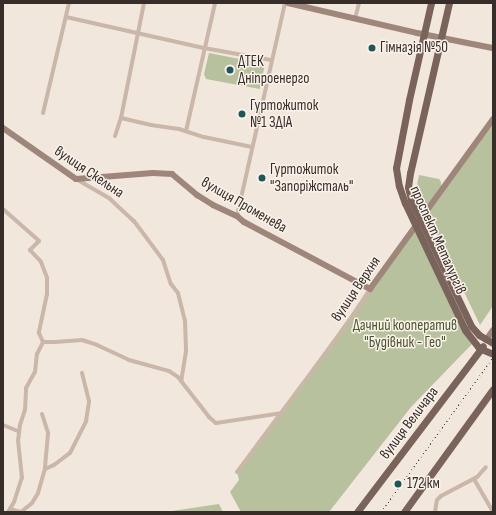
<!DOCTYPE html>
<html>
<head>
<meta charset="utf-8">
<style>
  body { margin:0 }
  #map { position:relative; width:496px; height:515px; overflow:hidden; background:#f2e7dd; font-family:"Sofia Sans Condensed",sans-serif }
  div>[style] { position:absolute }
  .green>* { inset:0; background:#b7c19d }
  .street>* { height:4px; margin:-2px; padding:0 2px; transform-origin:2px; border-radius:2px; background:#cab7a9 }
  .secondary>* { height:6px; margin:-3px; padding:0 3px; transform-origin:3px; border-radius:3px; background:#9e867b }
  .primary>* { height:7px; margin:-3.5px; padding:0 3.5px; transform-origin:3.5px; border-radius:3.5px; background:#79635a }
  .rail>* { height:1px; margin-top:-0.5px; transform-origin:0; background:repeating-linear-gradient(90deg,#372d29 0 1px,transparent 0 4px) }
  .dots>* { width:11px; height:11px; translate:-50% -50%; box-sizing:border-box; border:2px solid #faf2ea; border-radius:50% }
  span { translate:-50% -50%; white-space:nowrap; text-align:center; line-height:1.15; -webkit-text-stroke:3px #faf2ea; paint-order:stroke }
  .poi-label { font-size:15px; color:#372d29 }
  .left { translate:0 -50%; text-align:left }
  .street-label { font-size:15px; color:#372d29 }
  .park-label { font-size:15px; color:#49552d }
  .frame { position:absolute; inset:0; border:4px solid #372d29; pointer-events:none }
</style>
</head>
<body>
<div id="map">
  <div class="green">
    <div style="clip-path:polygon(209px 53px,265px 64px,260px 89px,206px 79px,204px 74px)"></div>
    <div style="clip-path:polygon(493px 124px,493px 306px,480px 325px,427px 215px)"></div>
    <div style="clip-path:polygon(419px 175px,439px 179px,441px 182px,441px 186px,425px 209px,416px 190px)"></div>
    <div style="clip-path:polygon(415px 226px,473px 343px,411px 407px,329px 512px,241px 512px,230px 492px,239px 480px,237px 472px)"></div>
    <div style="clip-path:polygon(219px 504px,223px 512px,165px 512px)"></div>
  </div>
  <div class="street">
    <div style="left:66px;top:17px;width:141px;rotate:12.7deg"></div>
    <div style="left:204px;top:48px;width:68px;rotate:10.2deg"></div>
    <div style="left:355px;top:19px;width:16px;rotate:-76deg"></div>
    <div style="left:43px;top:113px;width:113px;rotate:-76.7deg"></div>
    <div style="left:121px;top:118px;width:31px;rotate:13deg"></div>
    <div style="left:151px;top:125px;width:28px;rotate:8deg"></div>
    <div style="left:179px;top:129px;width:26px;rotate:18deg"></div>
    <div style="left:204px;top:137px;width:49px;rotate:11.8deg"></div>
    <div style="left:186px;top:131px;width:131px;rotate:-77.2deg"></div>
    <div style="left:115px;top:136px;width:19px;rotate:-72deg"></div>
    <div style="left:121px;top:118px;width:117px;rotate:-78.7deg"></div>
    <div style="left:76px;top:179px;width:39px;rotate:30deg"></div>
    <div style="left:110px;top:199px;width:33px;rotate:43deg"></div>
    <div style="left:134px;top:221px;width:49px;rotate:53.4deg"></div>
    <div style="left:163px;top:260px;width:25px;rotate:72deg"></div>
    <div style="left:171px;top:284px;width:11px;rotate:52deg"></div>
    <div style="left:178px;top:293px;width:29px;rotate:76deg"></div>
    <div style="left:185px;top:321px;width:30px;rotate:88deg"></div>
    <div style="left:186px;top:351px;width:30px;rotate:99deg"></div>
    <div style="left:3px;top:209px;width:48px;rotate:41.6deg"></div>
    <div style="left:39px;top:241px;width:13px;rotate:135deg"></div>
    <div style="left:30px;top:250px;width:16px;rotate:47deg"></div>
    <div style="left:41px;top:262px;width:17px;rotate:69deg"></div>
    <div style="left:47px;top:278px;width:16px;rotate:90deg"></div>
    <div style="left:47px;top:294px;width:40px;rotate:102deg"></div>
    <div style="left:39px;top:333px;width:10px;rotate:66deg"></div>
    <div style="left:43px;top:342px;width:12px"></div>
    <div style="left:55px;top:342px;width:27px;rotate:-4deg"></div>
    <div style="left:82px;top:340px;width:16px;rotate:18deg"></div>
    <div style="left:97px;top:345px;width:35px;rotate:25deg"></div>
    <div style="left:129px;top:360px;width:41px;rotate:15.4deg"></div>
    <div style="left:169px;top:371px;width:11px;rotate:34deg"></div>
    <div style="left:178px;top:377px;width:51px;rotate:52.2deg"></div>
    <div style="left:209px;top:417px;width:9px;rotate:41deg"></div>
    <div style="left:216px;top:423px;width:67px;rotate:-8.6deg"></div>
    <div style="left:237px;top:216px;width:218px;rotate:-77.3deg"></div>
    <div style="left:42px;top:414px;width:20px;rotate:72deg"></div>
    <div style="left:48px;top:433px;width:36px;rotate:95deg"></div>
    <div style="left:45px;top:469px;width:10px;rotate:-24deg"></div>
    <div style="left:54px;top:465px;width:20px;rotate:-37deg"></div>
    <div style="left:70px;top:453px;width:36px;rotate:-63deg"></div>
    <div style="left:86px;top:421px;width:20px;rotate:-81deg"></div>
    <div style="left:89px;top:401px;width:29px;rotate:-104deg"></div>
    <div style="left:3px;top:425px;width:16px;rotate:22deg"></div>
    <div style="left:237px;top:472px;width:177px;rotate:-53.3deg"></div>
    <div style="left:343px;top:330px;width:49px;rotate:-56.6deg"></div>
    <div style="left:474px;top:479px;width:38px;rotate:60deg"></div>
    <div style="left:10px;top:509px;width:11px;rotate:15deg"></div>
    <div style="left:21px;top:512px;width:14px;rotate:-39deg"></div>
    <div style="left:32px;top:503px;width:12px;rotate:-59deg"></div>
    <div style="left:38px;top:493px;width:25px;rotate:-74deg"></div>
    <div style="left:8px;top:512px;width:12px;rotate:-59deg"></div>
    <div style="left:14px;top:502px;width:25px;rotate:-72deg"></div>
    <div style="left:22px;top:478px;width:37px;rotate:-96deg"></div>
    <div style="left:18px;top:441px;width:16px;rotate:-83deg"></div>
    <div style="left:20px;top:425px;width:16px;rotate:-72deg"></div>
    <div style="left:25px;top:410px;width:22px;rotate:-87deg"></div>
    <div style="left:26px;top:388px;width:18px;rotate:-61deg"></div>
    <div style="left:35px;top:372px;width:18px;rotate:-84deg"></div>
    <div style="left:37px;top:354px;width:13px;rotate:-63deg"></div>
    <div style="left:435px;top:512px;width:12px;rotate:-81deg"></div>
    <div style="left:437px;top:500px;width:6px;rotate:-45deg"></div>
    <div style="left:441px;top:496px;width:41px;rotate:-27.8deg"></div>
    <div style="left:477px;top:477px;width:13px;rotate:-48deg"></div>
  </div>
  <div class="secondary">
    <div style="left:288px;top:3px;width:132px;rotate:13.1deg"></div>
    <div style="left:417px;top:33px;width:77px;rotate:11.2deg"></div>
    <div style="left:3px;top:128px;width:89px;rotate:34.9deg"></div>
    <div style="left:76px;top:179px;width:77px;rotate:-4.5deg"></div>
    <div style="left:153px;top:173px;width:19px;rotate:3deg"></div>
    <div style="left:172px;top:174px;width:33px;rotate:40deg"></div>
    <div style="left:197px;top:195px;width:19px;rotate:32deg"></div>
    <div style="left:213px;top:205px;width:26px;rotate:25deg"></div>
    <div style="left:237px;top:216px;width:9px;rotate:41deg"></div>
    <div style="left:244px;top:222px;width:143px;rotate:28deg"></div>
    <div style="left:370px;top:289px;width:210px;rotate:-54.1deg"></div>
    <div style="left:486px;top:340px;width:12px;rotate:-55deg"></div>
  </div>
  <div class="primary">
    <div style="left:431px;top:3px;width:99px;rotate:102.8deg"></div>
    <div style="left:409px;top:100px;width:69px;rotate:100.8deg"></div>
    <div style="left:396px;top:168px;width:18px;rotate:81deg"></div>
    <div style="left:399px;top:186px;width:18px;rotate:71deg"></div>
    <div style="left:405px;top:203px;width:140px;rotate:64.7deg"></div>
    <div style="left:465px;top:330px;width:23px;rotate:52deg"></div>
    <div style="left:479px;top:348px;width:15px;rotate:23deg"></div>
    <div style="left:449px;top:3px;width:174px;rotate:102.9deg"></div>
    <div style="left:410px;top:173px;width:14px;rotate:98deg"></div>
    <div style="left:408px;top:187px;width:13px;rotate:77deg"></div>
    <div style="left:411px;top:200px;width:140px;rotate:64.5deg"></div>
    <div style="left:471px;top:326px;width:12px;rotate:48deg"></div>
    <div style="left:479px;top:335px;width:16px;rotate:30deg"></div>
    <div style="left:357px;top:512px;width:208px;rotate:-52.8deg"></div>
    <div style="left:404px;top:512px;width:152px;rotate:-54.1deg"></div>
  </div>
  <div class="rail">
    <div style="left:381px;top:512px;width:191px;rotate:-54.1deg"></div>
  </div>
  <div class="dots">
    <div style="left:372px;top:48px;background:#1f5758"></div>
    <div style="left:230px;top:70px;background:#1f5758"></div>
    <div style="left:242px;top:114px;background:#1f5758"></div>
    <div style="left:262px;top:178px;background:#1f5758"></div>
    <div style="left:398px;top:484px;background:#1f5758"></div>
  </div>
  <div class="poi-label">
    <span class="left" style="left:380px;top:48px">Гімназія №50</span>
    <span class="left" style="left:238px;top:70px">ДТЕК<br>Дніпроенерго</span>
    <span class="left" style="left:250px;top:114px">Гуртожиток<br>№1 ЗДІА</span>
    <span class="left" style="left:270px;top:178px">Гуртожиток<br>"Запоріжсталь"</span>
    <span class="left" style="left:407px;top:484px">172 км</span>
  </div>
  <div class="street-label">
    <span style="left:89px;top:172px;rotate:34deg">вулиця Скельна</span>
    <span style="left:244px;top:205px;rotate:30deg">вулиця Променева</span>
    <span style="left:438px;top:240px;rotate:66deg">проспект Металургів</span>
    <span style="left:356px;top:289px;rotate:-56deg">вулиця Верхня</span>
    <span style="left:409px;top:423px;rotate:-53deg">вулиця Величара</span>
  </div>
  <div class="park-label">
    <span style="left:405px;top:334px">Дачний кооператив<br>"Будівник - Гео"</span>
  </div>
  <div class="frame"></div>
</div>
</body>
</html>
